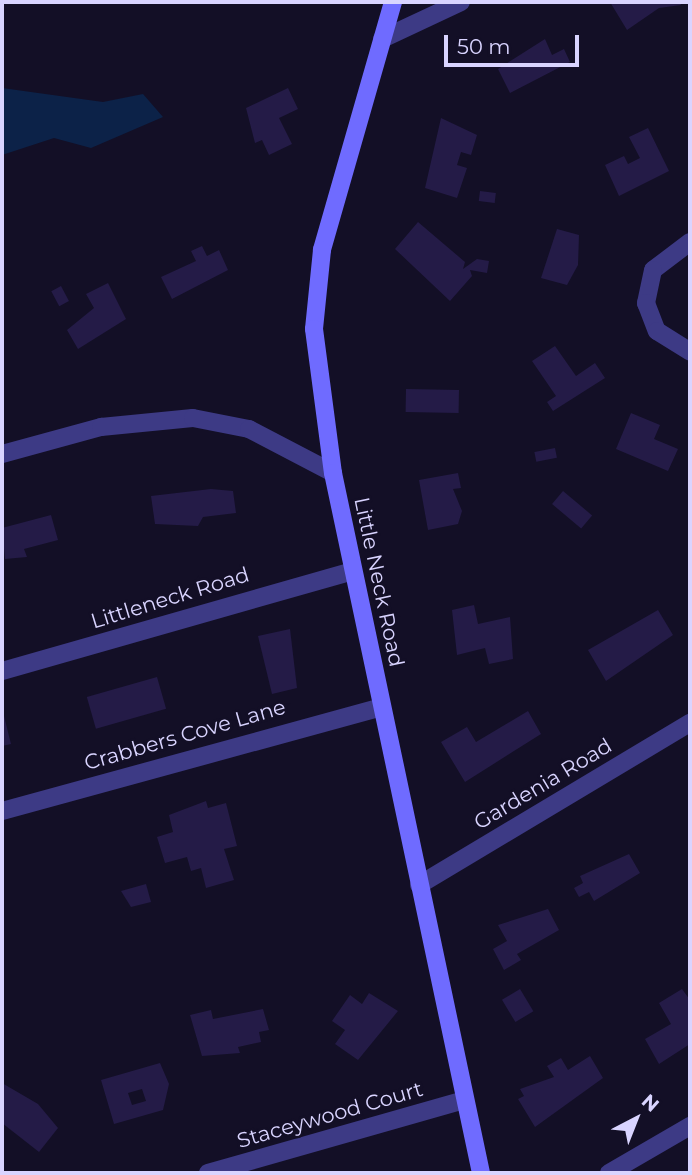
<!DOCTYPE html>
<html>
<head>
<meta charset="utf-8">
<style>
  body { margin:0 }
  #map { position:relative; width:692px; height:1175px; overflow:hidden; background:#130f26; font-family:Montserrat,sans-serif }
  div>[style] { position:absolute }
  .water>* { inset:0; background:#0c2248 }
  .building>* { inset:0; background:#241b47; transform-origin:0 0 }
  .street>* { height:18px; margin:-9px; padding:0 9px; transform-origin:9px; border-radius:9px; background:#3d3a85 }
  .secondary>* { height:18px; margin:-9px; padding:0 9px; transform-origin:9px; border-radius:9px; background:#6f6bff }
  span { translate:-50% -50%; white-space:nowrap; text-align:center; line-height:1.15; -webkit-text-stroke:5px #130f26; paint-order:stroke }
  .street-label { font-size:21px; color:#d9d4ff }
  .frame { position:absolute; inset:0; border:4px solid #d9d4ff; pointer-events:none }
  .north { position:absolute; left:601px; top:1084px; width:70px; height:70px; -webkit-text-stroke:5px #130f26; paint-order:stroke; rotate:42deg; font-size:19px; font-weight:700; line-height:28px; text-align:center; color:#d9d4ff }
  .north::after { content:''; display:block; margin:auto; width:24px; height:32px; background:#d9d4ff; clip-path:polygon(50% 0,100% 100%,50% 72%,0 100%) }
  .scale { position:absolute; left:444px; top:35px; width:135px; height:32px; box-sizing:border-box; border:4px solid #d9d4ff; border-top:0; padding-left:9px; font-size:21px; line-height:24px; white-space:nowrap; color:#d9d4ff; -webkit-text-stroke:5px #130f26; paint-order:stroke }
</style>
</head>
<body>
<div id="map">
  <div class="water">
    <div style="clip-path:polygon(2px 88px,103px 102px,143px 94px,163px 117px,91px 148px,54px 138px,2px 155px)"></div>
  </div>
  <div class="building">
    <div style="clip-path:polygon(610px 2px,680px 2px,681px 5px,659px 8px,627px 30px)"></div>
    <div style="clip-path:polygon(545px 39px,552px 55px,564px 49px,570px 62px,510px 93px,498px 69px)"></div>
    <div style="clip-path:polygon(288px 88px,298px 109px,279px 118px,292px 144px,269px 155px,262px 140px,255px 143px,246px 108px)"></div>
    <div style="clip-path:polygon(441px 118px,477px 135px,471px 155px,461px 152px,457px 165px,467px 168px,457px 198px,425px 188px)"></div>
    <div style="clip-path:polygon(648px 128px,669px 171px,619px 196px,605px 165px,624px 156px,628px 164px,640px 158px,629px 137px)"></div>
    <div style="left:480px;top:191px;width:16px;height:10px;rotate:7deg"></div>
    <div style="clip-path:polygon(418px 222px,465px 262px,463px 269px,477px 259px,489px 261px,487px 273px,470px 270px,472px 276px,450px 301px,395px 249px)"></div>
    <div style="clip-path:polygon(557px 229px,579px 235px,578px 265px,567px 285px,541px 278px)"></div>
    <div style="clip-path:polygon(202px 246px,207px 256px,219px 250px,228px 270px,172px 299px,161px 277px,196px 261px,191px 251px)"></div>
    <div style="clip-path:polygon(108px 283px,126px 319px,78px 349px,67px 330px,94px 308px,86px 294px)"></div>
    <div style="left:61px;top:286px;width:17px;height:11px;rotate:62deg"></div>
    <div style="clip-path:polygon(555px 346px,576px 376px,595px 363px,605px 378px,553px 411px,547px 402px,556px 396px,532px 361px)"></div>
    <div style="left:406px;top:389px;width:53px;height:23px;rotate:1deg"></div>
    <div style="clip-path:polygon(631px 413px,660px 425px,654px 439px,678px 449px,668px 471px,616px 449px)"></div>
    <div style="left:555px;top:448px;width:10px;height:21px;rotate:79deg"></div>
    <div style="clip-path:polygon(458px 473px,461px 488px,453px 489px,462px 511px,458px 524px,428px 530px,419px 480px)"></div>
    <div style="clip-path:polygon(211px 489px,233px 491px,236px 513px,203px 517px,198px 526px,155px 524px,151px 496px)"></div>
    <div style="left:563px;top:491px;width:38px;height:17px;rotate:40deg"></div>
    <div style="clip-path:polygon(51px 515px,58px 540px,24px 549px,27px 557px,5px 559px,2px 528px)"></div>
    <div style="clip-path:polygon(474px 605px,478px 624px,510px 617px,513px 659px,489px 664px,485px 648px,457px 655px,452px 610px)"></div>
    <div style="clip-path:polygon(658px 610px,673px 635px,606px 681px,588px 650px)"></div>
    <div style="clip-path:polygon(290px 629px,297px 688px,272px 694px,258px 636px)"></div>
    <div style="left:157px;top:677px;width:33px;height:73px;rotate:74deg"></div>
    <div style="clip-path:polygon(528px 711px,541px 734px,465px 782px,441px 742px,467px 727px,476px 742px)"></div>
    <div style="clip-path:polygon(4px 716px,11px 744px,2px 746px,2px 717px)"></div>
    <div style="clip-path:polygon(206px 801px,208px 808px,226px 803px,237px 846px,224px 849px,234px 880px,206px 888px,201px 868px,191px 871px,187px 857px,165px 863px,157px 837px,173px 832px,169px 815px)"></div>
    <div style="clip-path:polygon(629px 854px,640px 873px,594px 901px,589px 892px,579px 897px,574px 888px,583px 883px,580px 876px)"></div>
    <div style="clip-path:polygon(146px 884px,151px 902px,131px 907px,121px 891px)"></div>
    <div style="clip-path:polygon(548px 909px,559px 930px,517px 954px,521px 960px,504px 970px,493px 949px,507px 941px,498px 925px)"></div>
    <div style="left:520px;top:989px;width:26px;height:21px;rotate:59deg"></div>
    <div style="clip-path:polygon(682px 989px,690px 1000px,690px 1044px,659px 1064px,645px 1039px,671px 1024px,659px 1003px)"></div>
    <div style="clip-path:polygon(369px 993px,398px 1011px,358px 1060px,335px 1044px,345px 1030px,332px 1021px,350px 995px,362px 1004px)"></div>
    <div style="clip-path:polygon(263px 1009px,269px 1030px,259px 1032px,261px 1042px,238px 1047px,240px 1053px,202px 1056px,190px 1015px,211px 1010px,213px 1019px)"></div>
    <div style="clip-path:polygon(590px 1056px,603px 1078px,535px 1127px,518px 1099px,524px 1096px,520px 1089px,554px 1077px,547px 1066px,561px 1058px,568px 1070px)"></div>
    <div style="clip-path:polygon(evenodd,160px 1063px,169px 1084px,163px 1110px,114px 1124px,101px 1080px,160px 1063px,142px 1089px,146px 1101px,132px 1105px,128px 1093px,142px 1089px)"></div>
    <div style="clip-path:polygon(2px 1083px,38px 1104px,58px 1128px,39px 1152px,2px 1123px)"></div>
  </div>
  <div class="street">
    <div style="left:382px;top:39px;width:87px;rotate:-25.1deg"></div>
    <div style="left:690px;top:242px;width:46px;rotate:142.9deg"></div>
    <div style="left:653px;top:270px;width:34px;rotate:102deg"></div>
    <div style="left:646px;top:303px;width:30px;rotate:69deg"></div>
    <div style="left:657px;top:331px;width:39px;rotate:32deg"></div>
    <div style="left:2px;top:454px;width:103px;rotate:-15.3deg"></div>
    <div style="left:101px;top:427px;width:92px;rotate:-5.6deg"></div>
    <div style="left:193px;top:418px;width:57px;rotate:11.1deg"></div>
    <div style="left:249px;top:429px;width:95px;rotate:27.6deg"></div>
    <div style="left:2px;top:671px;width:365px;rotate:-15.9deg"></div>
    <div style="left:2px;top:811px;width:393px;rotate:-15.3deg"></div>
    <div style="left:419px;top:885px;width:316px;rotate:-30.9deg"></div>
    <div style="left:208px;top:1173px;width:267px;rotate:-15.9deg"></div>
    <div style="left:609px;top:1173px;width:94px;rotate:-30.1deg"></div>
  </div>
  <div class="secondary">
    <div style="left:393px;top:2px;width:258px;rotate:106deg"></div>
    <div style="left:322px;top:250px;width:79px;rotate:95.8deg"></div>
    <div style="left:314px;top:329px;width:145px;rotate:82.5deg"></div>
    <div style="left:333px;top:473px;width:715px;rotate:78.06deg"></div>
  </div>
  <div class="street-label">
    <span style="left:379px;top:582px;rotate:78deg">Little Neck Road</span>
    <span style="left:170px;top:598px;rotate:-17deg">Littleneck Road</span>
    <span style="left:185px;top:735px;rotate:-16deg">Crabbers Cove Lane</span>
    <span style="left:543px;top:784px;rotate:-31deg">Gardenia Road</span>
    <span style="left:330px;top:1115px;rotate:-16deg">Staceywood Court</span>
  </div>
  <div class="frame"></div>
  <div class="north">N</div>
  <div class="scale">50 m</div>
</div>
</body>
</html>
